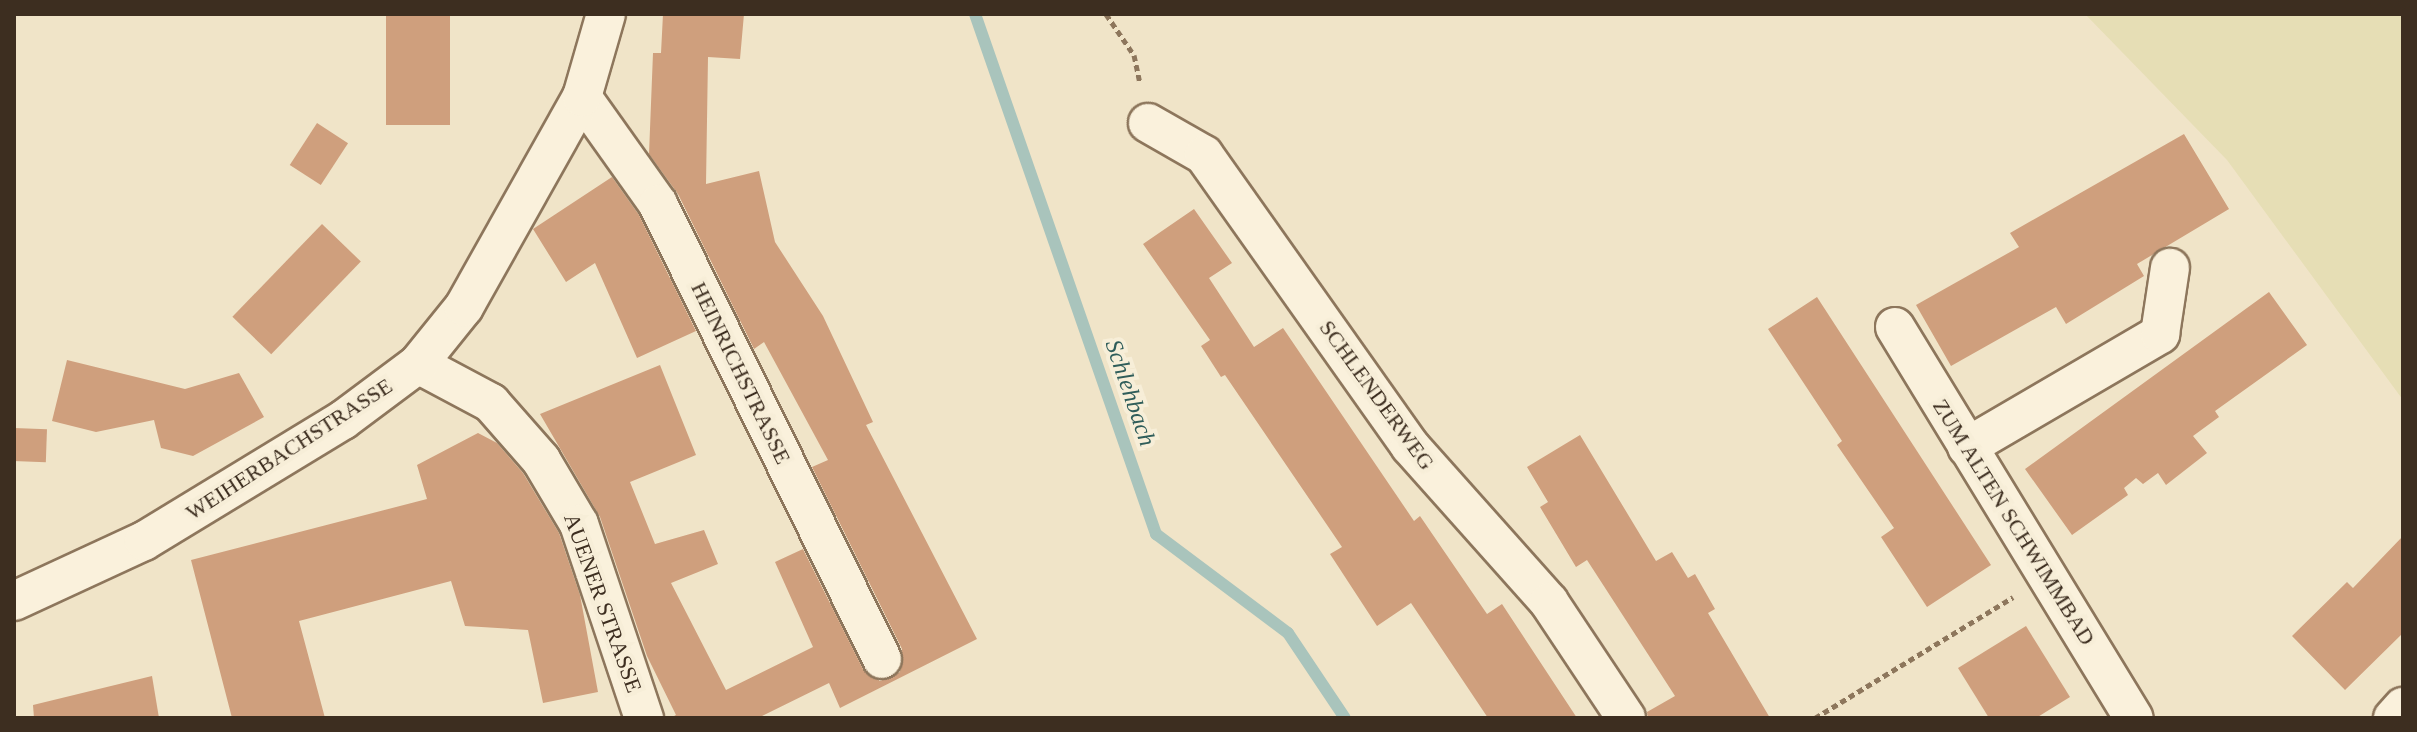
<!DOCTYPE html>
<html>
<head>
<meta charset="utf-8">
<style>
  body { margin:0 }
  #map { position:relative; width:2417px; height:732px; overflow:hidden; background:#f0e4c8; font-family:Georgia,serif }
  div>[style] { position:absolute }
  .farmland>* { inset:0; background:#e6deb5 }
  .stream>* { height:12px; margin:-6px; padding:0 6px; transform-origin:6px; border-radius:6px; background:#a9c4bc }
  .building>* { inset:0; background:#cf9f7d; transform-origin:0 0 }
  .path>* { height:5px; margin-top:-2.5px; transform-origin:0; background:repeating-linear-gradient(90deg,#8d765c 0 6px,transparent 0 10px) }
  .roads { filter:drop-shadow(2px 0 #8d765c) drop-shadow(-2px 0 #8d765c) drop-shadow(0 2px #8d765c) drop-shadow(0 -2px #8d765c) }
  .minor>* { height:38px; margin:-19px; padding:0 19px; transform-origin:19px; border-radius:19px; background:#faf1dc }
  span { translate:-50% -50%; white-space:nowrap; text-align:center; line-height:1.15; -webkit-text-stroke:8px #f7eed8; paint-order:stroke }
  .street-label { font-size:22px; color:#3d2e20 }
  .water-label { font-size:24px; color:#2f5d5a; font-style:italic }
  .frame { position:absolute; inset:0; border:16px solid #3d2e20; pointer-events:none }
</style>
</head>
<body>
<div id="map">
  <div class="farmland">
    <div style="clip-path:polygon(2085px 14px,2403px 14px,2403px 400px,2227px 160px)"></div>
  </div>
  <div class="stream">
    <div style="left:975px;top:14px;width:551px;rotate:70.81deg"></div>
    <div style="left:1156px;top:534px;width:165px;rotate:36.9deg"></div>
    <div style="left:1288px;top:633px;width:102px;rotate:56.2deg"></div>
  </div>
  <div class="building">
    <div style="left:386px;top:14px;width:64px;height:111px"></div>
    <div style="clip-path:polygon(663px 14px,744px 14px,740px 59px,708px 57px,706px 184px,759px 171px,775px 242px,823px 316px,873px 422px,866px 425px,977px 639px,840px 708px,829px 683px,758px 718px,670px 718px,676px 715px,647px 656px,600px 517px,540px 414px,660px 365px,696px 455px,630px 482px,655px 544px,704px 530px,718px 564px,671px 583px,726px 690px,813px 647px,775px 562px,803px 549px,863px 669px,880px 681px,900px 672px,902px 649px,812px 467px,828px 460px,764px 342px,754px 349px,678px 194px,649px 154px,653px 53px,661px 53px)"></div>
    <div style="left:317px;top:123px;width:37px;height:50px;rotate:33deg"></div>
    <div style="clip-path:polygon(2184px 134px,2229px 209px,2137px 264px,2144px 276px,2066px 324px,2056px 307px,1951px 366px,1916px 305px,2019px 247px,2010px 233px)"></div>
    <div style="clip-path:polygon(612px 177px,639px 215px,696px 331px,637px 358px,595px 263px,566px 282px,533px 229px)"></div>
    <div style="clip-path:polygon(1194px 209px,1232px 263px,1209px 278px,1254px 347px,1283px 328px,1414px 521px,1420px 516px,1487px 614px,1502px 604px,1577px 718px,1488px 718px,1411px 603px,1377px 626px,1330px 554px,1342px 547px,1225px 375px,1221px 377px,1201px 346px,1210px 340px,1143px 244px)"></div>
    <div style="left:322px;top:224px;width:54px;height:129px;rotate:44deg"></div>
    <div style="clip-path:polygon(2269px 292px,2307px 345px,2215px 411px,2219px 417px,2193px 436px,2207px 453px,2166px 485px,2158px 473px,2143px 484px,2136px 478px,2124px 488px,2128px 495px,2072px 535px,2025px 469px)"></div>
    <div style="clip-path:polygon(1817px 297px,1991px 565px,1927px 607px,1881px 537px,1894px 528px,1837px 445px,1842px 441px,1768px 329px)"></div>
    <div style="clip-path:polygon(67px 360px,185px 389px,239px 373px,264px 417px,193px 456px,161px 448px,154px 420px,96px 432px,52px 421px)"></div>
    <div style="left:14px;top:428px;width:33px;height:33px;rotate:2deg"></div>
    <div style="clip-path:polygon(478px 433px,497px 443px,523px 473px,559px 533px,580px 595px,598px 692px,543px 703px,528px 630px,465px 626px,451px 581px,299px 621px,325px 718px,232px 718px,191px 560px,427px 499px,417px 465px)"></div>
    <div style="clip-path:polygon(1580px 435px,1656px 561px,1672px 552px,1688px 578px,1695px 574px,1715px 609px,1708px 613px,1770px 718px,1648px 718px,1647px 712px,1675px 696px,1587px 560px,1576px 567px,1540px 507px,1548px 502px,1527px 467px)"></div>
    <div style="clip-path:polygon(2403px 536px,2403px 633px,2345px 690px,2292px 636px,2347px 582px,2353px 588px)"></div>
    <div style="clip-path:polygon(2026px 626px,2070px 697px,2036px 718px,1989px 718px,1958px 668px)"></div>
    <div style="clip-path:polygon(152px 676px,159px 718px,34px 718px,33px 705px)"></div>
  </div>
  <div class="path">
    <div style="left:1106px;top:14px;width:50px;rotate:55.7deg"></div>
    <div style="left:1134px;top:55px;width:29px;rotate:78deg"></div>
    <div style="left:1815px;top:718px;width:232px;rotate:-31.4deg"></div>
  </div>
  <div class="roads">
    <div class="minor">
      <div style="left:582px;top:97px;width:131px;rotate:54.6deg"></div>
      <div style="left:658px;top:204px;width:507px;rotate:63.79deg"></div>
      <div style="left:1148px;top:123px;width:64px;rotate:29.7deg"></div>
      <div style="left:1204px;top:155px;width:357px;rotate:54.7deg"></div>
      <div style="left:1410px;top:446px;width:209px;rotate:48.3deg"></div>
      <div style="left:1549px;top:602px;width:139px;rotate:56.4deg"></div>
      <div style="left:1895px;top:327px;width:458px;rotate:58.6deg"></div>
      <div style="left:418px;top:364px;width:83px;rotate:28.1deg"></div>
      <div style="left:491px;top:403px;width:76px;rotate:48.7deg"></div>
      <div style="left:541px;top:460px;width:74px;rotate:59.3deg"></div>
      <div style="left:579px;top:524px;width:205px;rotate:71.5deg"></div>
      <div style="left:1967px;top:447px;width:224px;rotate:-30.3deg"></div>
      <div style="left:2160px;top:334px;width:67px;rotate:-81.4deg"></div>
      <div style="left:14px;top:601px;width:143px;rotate:-24.8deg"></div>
      <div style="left:144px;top:541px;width:233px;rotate:-31.3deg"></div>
      <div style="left:343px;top:420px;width:94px;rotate:-36.7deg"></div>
      <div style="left:418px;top:364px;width:73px;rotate:-51.1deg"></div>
      <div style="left:464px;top:307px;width:241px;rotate:-60.7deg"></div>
      <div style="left:582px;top:97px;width:86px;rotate:-73.9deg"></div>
      <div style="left:2393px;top:718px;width:15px;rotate:-48deg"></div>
    </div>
  </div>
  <div class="street-label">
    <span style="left:741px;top:373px;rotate:64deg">HEINRICHSTRASSE</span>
    <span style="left:1377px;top:395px;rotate:54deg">SCHLENDERWEG</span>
    <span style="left:289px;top:449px;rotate:-33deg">WEIHERBACHSTRASSE</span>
    <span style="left:2014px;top:522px;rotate:58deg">ZUM ALTEN SCHWIMMBAD</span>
    <span style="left:603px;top:603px;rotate:70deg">AUENER STRASSE</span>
  </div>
  <div class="water-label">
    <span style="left:1130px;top:393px;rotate:71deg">Schlehbach</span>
  </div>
  <div class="frame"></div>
</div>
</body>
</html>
